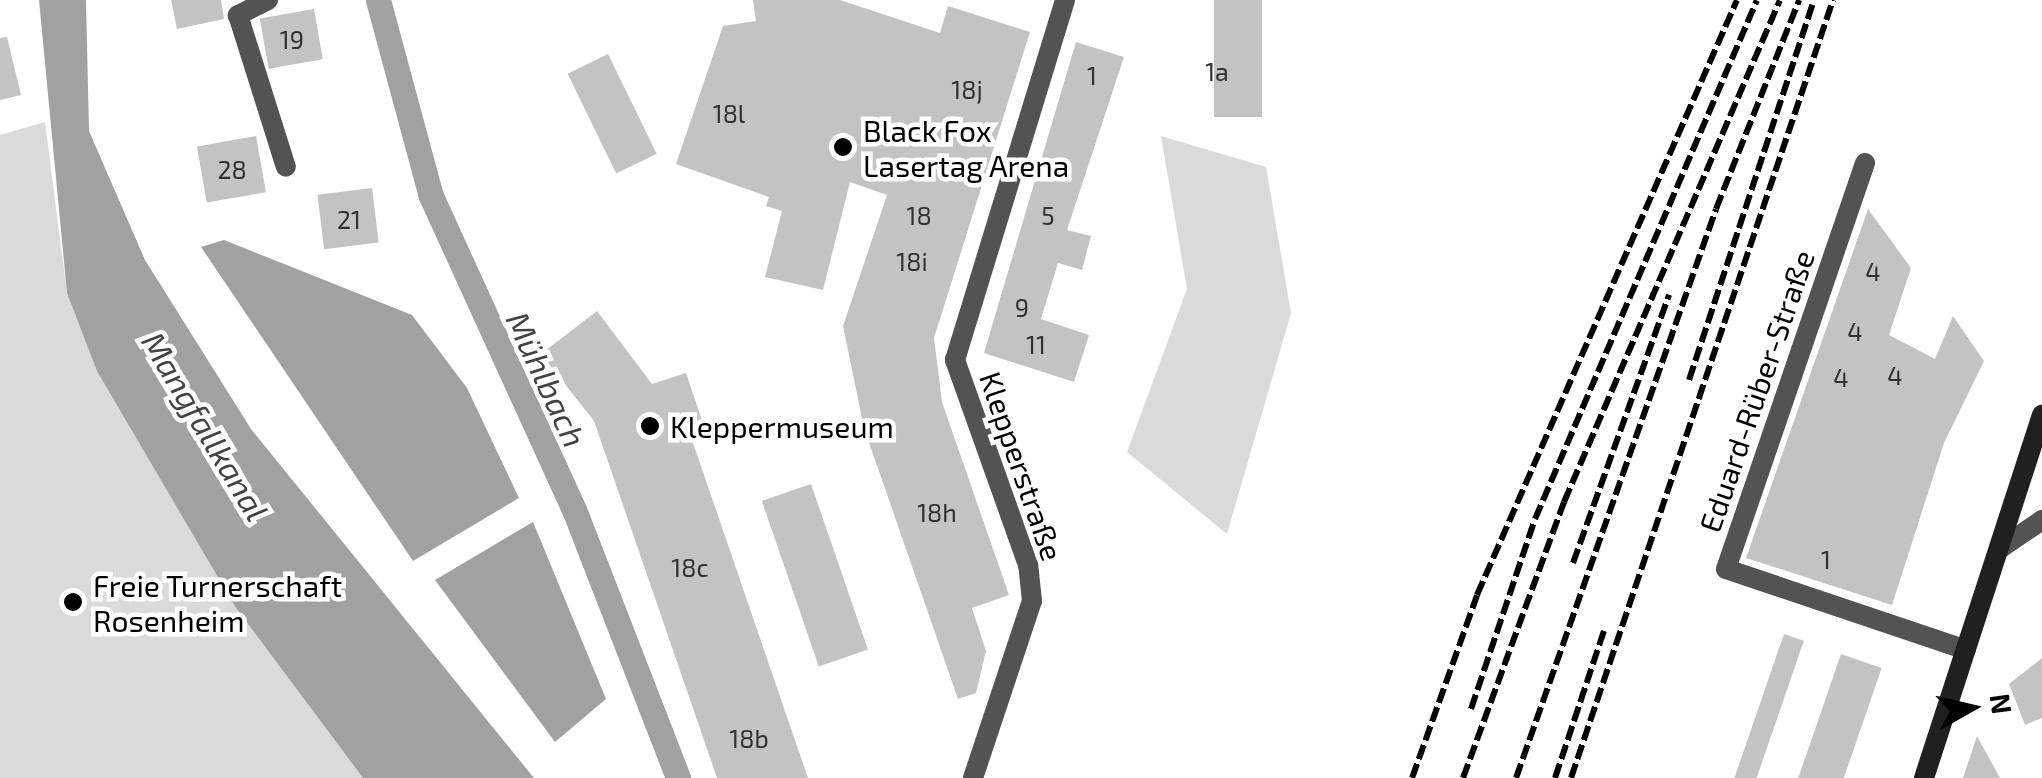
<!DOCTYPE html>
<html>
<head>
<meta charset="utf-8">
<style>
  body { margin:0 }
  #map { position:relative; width:2042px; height:778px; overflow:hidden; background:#fff; font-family:"Exo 2",sans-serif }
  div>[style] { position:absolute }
  .green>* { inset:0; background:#dadada }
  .water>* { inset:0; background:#a1a1a1 }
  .canal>* { height:25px; margin:-12.5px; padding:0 12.5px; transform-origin:12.5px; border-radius:12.5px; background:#a1a1a1 }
  .building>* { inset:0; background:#c3c3c3; transform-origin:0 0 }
  .minor>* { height:20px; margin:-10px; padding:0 10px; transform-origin:10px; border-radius:10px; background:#535353 }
  .tertiary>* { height:20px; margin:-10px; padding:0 10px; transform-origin:10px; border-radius:10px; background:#535353 }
  .secondary>* { height:20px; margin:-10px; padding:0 10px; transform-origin:10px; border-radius:10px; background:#202020 }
  .rail>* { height:6px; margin-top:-3px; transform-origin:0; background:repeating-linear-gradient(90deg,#000 0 15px,transparent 0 20px) }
  .dots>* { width:28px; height:28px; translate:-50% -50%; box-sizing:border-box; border:5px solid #fff; border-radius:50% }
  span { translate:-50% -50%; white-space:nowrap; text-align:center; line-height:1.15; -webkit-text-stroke:9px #fff; paint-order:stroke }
  .number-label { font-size:25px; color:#313131 }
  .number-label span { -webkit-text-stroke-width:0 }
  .poi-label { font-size:30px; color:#000 }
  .left { translate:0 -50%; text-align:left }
  .street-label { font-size:30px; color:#000 }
  .water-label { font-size:32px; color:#424242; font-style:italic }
  .north { position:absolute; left:1922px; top:658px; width:100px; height:100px; -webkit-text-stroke:8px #fff; paint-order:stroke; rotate:82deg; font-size:28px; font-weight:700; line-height:40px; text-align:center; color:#000 }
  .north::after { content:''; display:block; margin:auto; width:35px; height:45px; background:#000; clip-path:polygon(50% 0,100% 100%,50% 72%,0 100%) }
</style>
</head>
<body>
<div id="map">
  <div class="green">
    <div style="clip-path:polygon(45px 122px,67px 293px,236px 608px,363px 778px,0 778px,0 135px)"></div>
    <div style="clip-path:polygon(1161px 136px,1266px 167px,1291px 313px,1227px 534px,1127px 452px,1187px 289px)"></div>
  </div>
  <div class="water">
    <div style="clip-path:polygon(39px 0,86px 0,89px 131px,145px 260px,251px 429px,534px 778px,363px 778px,236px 608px,97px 371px,67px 293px)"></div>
    <div style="clip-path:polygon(224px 240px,412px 315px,467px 388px,519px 498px,413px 561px,201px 247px)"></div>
    <div style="clip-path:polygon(533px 522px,606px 699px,555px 742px,435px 580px)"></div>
  </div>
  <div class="canal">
    <div style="left:378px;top:0;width:203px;rotate:74.9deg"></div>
    <div style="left:431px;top:196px;width:347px;rotate:65.5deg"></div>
    <div style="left:575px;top:512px;width:285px;rotate:68.8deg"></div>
  </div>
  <div class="building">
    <div style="clip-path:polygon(171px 0,221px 0,224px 19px,177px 29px)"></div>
    <div style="clip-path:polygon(753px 0,840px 0,940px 33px,948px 6px,1030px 32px,934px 338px,942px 402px,1009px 595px,972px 608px,986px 651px,976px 693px,958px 699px,864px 428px,843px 326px,887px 195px,850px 182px,823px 290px,765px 277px,782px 211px,766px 206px,769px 197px,676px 164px,723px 26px,756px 21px)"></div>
    <div style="left:1214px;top:0;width:48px;height:117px"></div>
    <div style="left:314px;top:9px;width:51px;height:55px;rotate:80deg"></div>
    <div style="clip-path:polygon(7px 37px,21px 95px,0 100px,0 38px)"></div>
    <div style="clip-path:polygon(1076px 42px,1124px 57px,1067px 230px,1091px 236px,1082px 270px,1058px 263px,1041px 319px,1089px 335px,1074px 382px,984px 353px)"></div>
    <div style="left:608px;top:54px;width:111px;height:45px;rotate:64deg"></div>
    <div style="left:256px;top:136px;width:57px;height:60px;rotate:80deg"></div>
    <div style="left:372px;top:188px;width:55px;height:55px;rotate:83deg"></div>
    <div style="clip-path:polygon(1868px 209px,1911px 268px,1889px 335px,1935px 359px,1953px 316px,1984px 361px,1944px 443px,1892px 605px,1746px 558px)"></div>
    <div style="clip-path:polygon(597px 311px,652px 384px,686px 373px,706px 432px,691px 437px,808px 778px,717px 778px,594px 421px,541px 354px)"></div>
    <div style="left:811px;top:484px;width:175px;height:52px;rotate:71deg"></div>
    <div style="left:1784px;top:634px;width:21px;height:152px;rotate:19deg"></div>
    <div style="left:1841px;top:654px;width:43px;height:131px;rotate:19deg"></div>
    <div style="clip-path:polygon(2042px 658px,2042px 718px,2025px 725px,2009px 684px)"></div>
    <div style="clip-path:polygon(1977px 736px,2000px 778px,1963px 778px)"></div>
  </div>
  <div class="minor">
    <div style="left:268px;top:0;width:34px;rotate:153deg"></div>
    <div style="left:238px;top:15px;width:159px;rotate:72.5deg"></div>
    <div style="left:1865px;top:163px;width:429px;rotate:108.9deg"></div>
    <div style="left:1726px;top:569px;width:253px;rotate:18.6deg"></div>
    <div style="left:2001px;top:548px;width:50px;rotate:-34.3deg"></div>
  </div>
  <div class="tertiary">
    <div style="left:973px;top:778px;width:187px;rotate:-71.6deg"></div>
    <div style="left:1032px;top:601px;width:36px;rotate:-96deg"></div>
    <div style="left:1028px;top:565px;width:218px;rotate:-109.6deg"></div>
    <div style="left:955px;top:360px;width:376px;rotate:-73deg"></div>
  </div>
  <div class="secondary">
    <div style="left:1924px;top:778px;width:382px;rotate:-72deg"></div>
  </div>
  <div class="rail">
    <div style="left:1689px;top:380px;width:395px;rotate:-71.8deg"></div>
    <div style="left:1573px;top:563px;width:285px;rotate:-70.3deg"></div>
    <div style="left:1471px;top:709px;width:200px;rotate:-71.4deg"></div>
    <div style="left:1535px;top:519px;width:564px;rotate:-66.84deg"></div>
    <div style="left:1412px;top:778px;width:194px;rotate:-70.4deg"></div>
    <div style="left:1477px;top:595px;width:649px;rotate:-66.4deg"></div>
    <div style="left:1463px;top:778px;width:294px;rotate:-69.9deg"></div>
    <div style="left:1564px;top:502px;width:546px;rotate:-66.72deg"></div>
    <div style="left:1516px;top:778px;width:603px;rotate:-70.63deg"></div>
    <div style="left:1716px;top:209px;width:225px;rotate:-68.3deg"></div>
    <div style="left:1555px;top:778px;width:155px;rotate:-71.6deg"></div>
    <div style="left:1571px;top:778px;width:821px;rotate:-71.39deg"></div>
  </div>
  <div class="dots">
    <div style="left:843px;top:147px;background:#000"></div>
    <div style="left:650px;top:426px;background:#000"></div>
    <div style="left:73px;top:602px;background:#000"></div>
  </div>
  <div class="number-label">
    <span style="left:292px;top:39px">19</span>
    <span style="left:1217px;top:71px">1a</span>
    <span style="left:1092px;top:75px">1</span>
    <span style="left:967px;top:89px">18j</span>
    <span style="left:729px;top:113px">18l</span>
    <span style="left:232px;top:169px">28</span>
    <span style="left:919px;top:215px">18</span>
    <span style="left:1048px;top:215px">5</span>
    <span style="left:349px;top:219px">21</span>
    <span style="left:912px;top:261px">18i</span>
    <span style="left:1873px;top:271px">4</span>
    <span style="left:1022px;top:307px">9</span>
    <span style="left:1855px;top:331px">4</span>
    <span style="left:1036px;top:344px">11</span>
    <span style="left:1895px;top:375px">4</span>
    <span style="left:1841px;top:377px">4</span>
    <span style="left:937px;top:512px">18h</span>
    <span style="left:1826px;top:559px">1</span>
    <span style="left:690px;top:567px">18c</span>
    <span style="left:749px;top:738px">18b</span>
  </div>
  <div class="poi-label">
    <span class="left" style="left:863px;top:147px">Black Fox<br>Lasertag Arena</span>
    <span class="left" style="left:670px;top:426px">Kleppermuseum</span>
    <span class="left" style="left:93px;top:602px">Freie Turnerschaft<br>Rosenheim</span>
  </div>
  <div class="street-label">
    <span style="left:1756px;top:391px;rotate:-71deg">Eduard-Rüber-Straße</span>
    <span style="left:1022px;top:466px;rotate:71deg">Klepperstraße</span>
  </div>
  <div class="water-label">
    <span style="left:547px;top:379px;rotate:65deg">Mühlbach</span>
    <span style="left:206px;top:426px;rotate:59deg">Mangfallkanal</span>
  </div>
  <div class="north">N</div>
</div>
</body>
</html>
